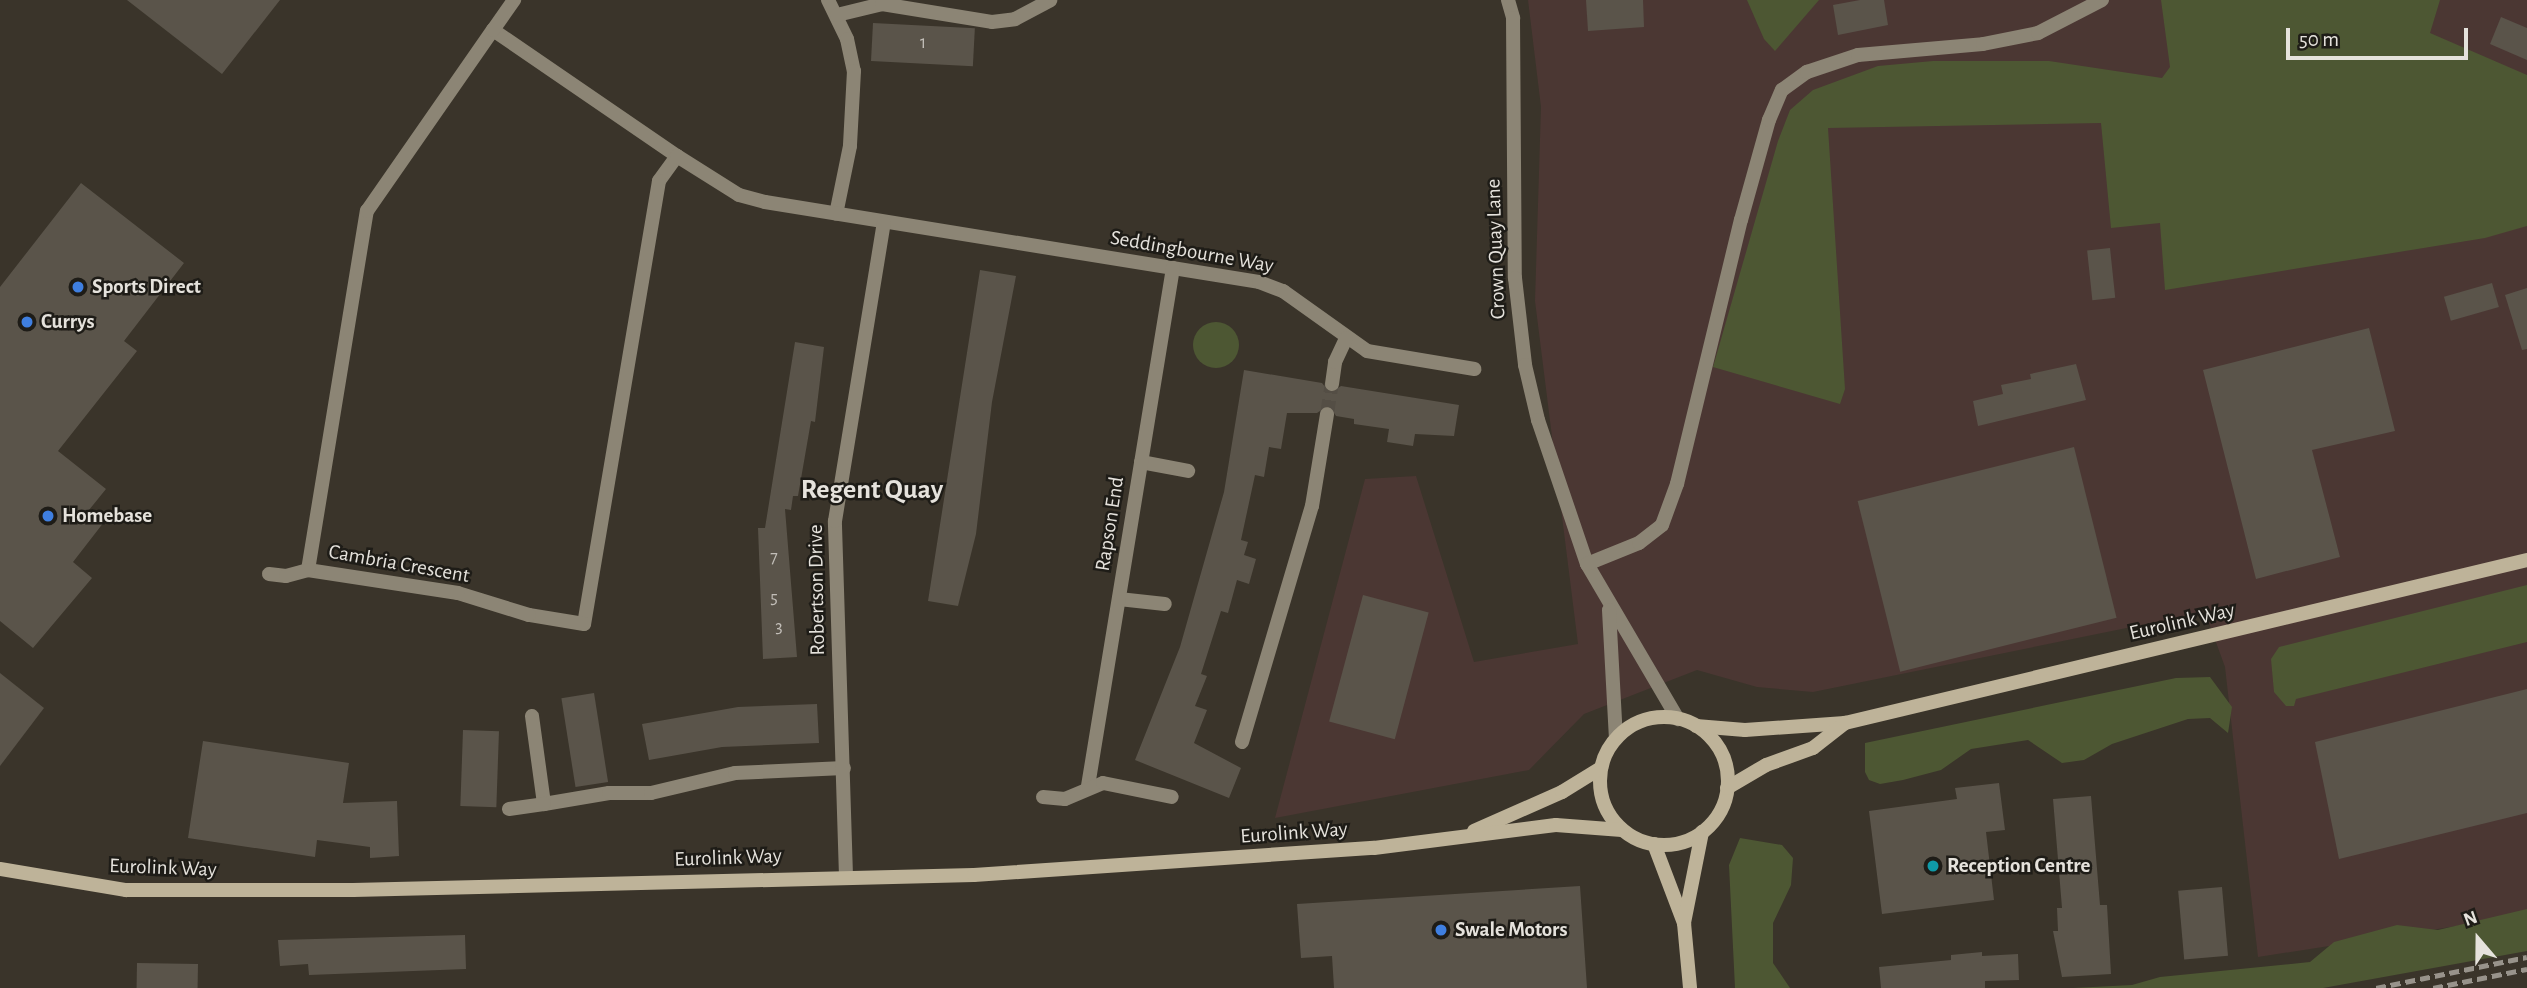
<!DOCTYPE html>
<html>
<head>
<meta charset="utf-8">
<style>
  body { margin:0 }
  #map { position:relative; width:2527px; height:988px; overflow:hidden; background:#3a342a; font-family:"Alegreya Sans",sans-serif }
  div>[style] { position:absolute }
  .industrial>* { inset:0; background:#4b3733 }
  .green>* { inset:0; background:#4d5733 }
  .round { border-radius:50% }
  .building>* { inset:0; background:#5a544a; transform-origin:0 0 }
  .street-tunnel>* { height:14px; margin-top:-7px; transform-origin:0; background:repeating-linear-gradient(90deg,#544e45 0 14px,transparent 0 21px) }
  .street>* { height:14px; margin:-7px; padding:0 7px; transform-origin:7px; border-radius:7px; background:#8c8575 }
  .secondary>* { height:14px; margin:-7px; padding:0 7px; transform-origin:7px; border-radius:7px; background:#beb399 }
  .secondary>.ring { margin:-7px; padding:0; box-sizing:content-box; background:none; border:14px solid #beb399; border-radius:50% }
  .rail>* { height:5px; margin-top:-2.5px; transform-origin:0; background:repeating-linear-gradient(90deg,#98938b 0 10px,transparent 0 15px) }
  .dots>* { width:19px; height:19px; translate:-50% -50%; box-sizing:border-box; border:4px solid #1e1c17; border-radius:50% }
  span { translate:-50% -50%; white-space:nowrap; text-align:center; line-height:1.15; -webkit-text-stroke:5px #1e1c17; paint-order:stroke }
  .number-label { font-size:18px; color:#c2beb8 }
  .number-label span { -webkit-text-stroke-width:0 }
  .street-label { font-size:21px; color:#e5e2dc }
  .poi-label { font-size:21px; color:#e5e2dc; font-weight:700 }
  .left { translate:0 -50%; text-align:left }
  .district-label { font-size:28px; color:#e5e2dc; font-weight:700 }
  .north { position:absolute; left:2443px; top:904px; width:70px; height:70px; -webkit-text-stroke:5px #1e1c17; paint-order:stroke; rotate:340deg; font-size:19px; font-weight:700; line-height:28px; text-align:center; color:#e5e2dc }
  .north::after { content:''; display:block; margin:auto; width:24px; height:32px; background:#e5e2dc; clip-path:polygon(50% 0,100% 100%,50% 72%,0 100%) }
  .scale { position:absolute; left:2286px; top:28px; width:182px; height:32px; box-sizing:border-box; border:4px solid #e5e2dc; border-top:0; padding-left:9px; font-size:21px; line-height:24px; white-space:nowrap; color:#e5e2dc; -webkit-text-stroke:5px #1e1c17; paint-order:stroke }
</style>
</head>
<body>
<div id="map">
  <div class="industrial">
    <div style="clip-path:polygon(1528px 0,2527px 0,2527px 915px,2258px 957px,2225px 667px,2205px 612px,1813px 692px,1757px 687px,1697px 670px,1584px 714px,1529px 770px,1275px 818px,1365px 479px,1416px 476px,1474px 662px,1578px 644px,1535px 301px,1541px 107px)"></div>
  </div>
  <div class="green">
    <div style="clip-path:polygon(1747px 0,1819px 0,1775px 51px,1764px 39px)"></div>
    <div style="clip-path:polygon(2161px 0,2440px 0,2430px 33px,2527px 75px,2527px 226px,2485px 238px,2165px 290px,2160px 223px,2111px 228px,2101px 123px,1828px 128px,1845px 389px,1840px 404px,1713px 367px,1778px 141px,1790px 110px,1813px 90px,1878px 66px,1933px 61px,2049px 61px,2162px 78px,2170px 67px)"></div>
    <div class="round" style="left:1193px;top:322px;width:46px;height:46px"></div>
    <div style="clip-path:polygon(2527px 585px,2527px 642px,2296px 699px,2294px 706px,2286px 706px,2274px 692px,2271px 659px,2279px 647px)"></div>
    <div style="clip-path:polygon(2210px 677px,2232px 707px,2228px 733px,2210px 718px,2188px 719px,2112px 744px,2084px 760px,2062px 763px,2028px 740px,1971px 749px,1941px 770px,1903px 780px,1880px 784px,1869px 780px,1865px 772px,1865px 743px,2176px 678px)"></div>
    <div style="clip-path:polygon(1740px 838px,1782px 845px,1793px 858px,1791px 885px,1773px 923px,1773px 963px,1790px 988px,1735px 988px,1729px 865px)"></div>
    <div style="clip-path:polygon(2527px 909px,2527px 951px,2323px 988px,2073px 988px,2132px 985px,2160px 977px,2310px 962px,2334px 942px,2397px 925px,2438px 930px)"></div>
  </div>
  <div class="building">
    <div style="clip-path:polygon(127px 0,280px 0,222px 74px)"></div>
    <div style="clip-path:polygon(1586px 0,1643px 0,1644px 27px,1588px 31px)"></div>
    <div style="clip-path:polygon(1860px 0,1884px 0,1888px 25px,1838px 35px,1833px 5px)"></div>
    <div style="clip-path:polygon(2501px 17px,2527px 28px,2527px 60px,2490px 44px)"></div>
    <div style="left:873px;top:23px;width:102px;height:38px;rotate:3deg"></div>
    <div style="clip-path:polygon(81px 183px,184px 263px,124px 341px,137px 351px,58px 451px,106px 489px,89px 510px,104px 522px,73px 562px,92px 578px,33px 648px,0 621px,0 287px)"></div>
    <div style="left:2110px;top:248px;width:50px;height:23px;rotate:84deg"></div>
    <div style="clip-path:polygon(980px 270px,1016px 276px,992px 402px,976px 534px,958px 606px,928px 601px)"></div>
    <div style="left:2492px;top:283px;width:25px;height:50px;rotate:74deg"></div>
    <div style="clip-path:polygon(2527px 288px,2527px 349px,2522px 350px,2505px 295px)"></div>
    <div style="clip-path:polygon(2369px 328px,2395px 431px,2312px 450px,2340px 557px,2256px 579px,2203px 370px)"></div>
    <div style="clip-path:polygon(795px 342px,824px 347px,815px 422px,811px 421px,798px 496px,793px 496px,791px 510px,785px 509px,797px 657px,763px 659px,758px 528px,765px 528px)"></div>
    <div style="clip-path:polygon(2076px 364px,2086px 400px,1978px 426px,1973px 401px,2003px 394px,2001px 385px,2031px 379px,2030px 374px)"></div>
    <div style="clip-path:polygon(1244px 370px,1322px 383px,1330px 393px,1341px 386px,1459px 405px,1454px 436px,1415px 434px,1413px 446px,1387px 442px,1389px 429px,1354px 424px,1354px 419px,1336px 416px,1329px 405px,1317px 413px,1287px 413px,1281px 449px,1269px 447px,1264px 477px,1255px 475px,1241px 540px,1248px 542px,1244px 555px,1256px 559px,1249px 584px,1237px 580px,1228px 613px,1221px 611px,1201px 674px,1207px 676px,1195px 706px,1207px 710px,1194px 743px,1241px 768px,1229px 798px,1135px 760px,1180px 647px,1224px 492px)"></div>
    <div style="left:2074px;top:447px;width:176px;height:223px;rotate:76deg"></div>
    <div style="left:1363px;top:595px;width:68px;height:131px;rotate:15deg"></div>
    <div style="clip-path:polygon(0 673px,44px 708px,0 766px)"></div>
    <div style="clip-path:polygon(2527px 689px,2527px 813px,2339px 859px,2315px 742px)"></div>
    <div style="left:594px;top:693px;width:90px;height:33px;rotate:81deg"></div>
    <div style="clip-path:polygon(817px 704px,819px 743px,722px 747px,649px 760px,642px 724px,738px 707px)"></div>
    <div style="left:463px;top:730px;width:36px;height:76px;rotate:2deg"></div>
    <div style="clip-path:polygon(203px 741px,349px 763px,343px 803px,397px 801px,399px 856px,370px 858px,370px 847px,317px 840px,315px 857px,188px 838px)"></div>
    <div style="clip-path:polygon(1999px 783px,2005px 830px,1986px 832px,1994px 900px,1882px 914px,1869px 811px,1957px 799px,1955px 788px)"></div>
    <div style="clip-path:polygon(2091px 796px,2100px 905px,2107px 905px,2111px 974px,2062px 977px,2053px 931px,2058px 931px,2057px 908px,2062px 908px,2053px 799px)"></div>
    <div style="clip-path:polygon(1580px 886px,1587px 988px,1334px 988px,1332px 956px,1301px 958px,1297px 904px)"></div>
    <div style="left:2222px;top:887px;width:69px;height:44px;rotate:85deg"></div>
    <div style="clip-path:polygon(465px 935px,466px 969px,309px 975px,308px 964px,280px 966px,278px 940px)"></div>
    <div style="clip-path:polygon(1982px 952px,1982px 956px,2018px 954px,2019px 980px,1985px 981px,1985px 988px,1881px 988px,1879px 967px,1951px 960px,1951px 955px)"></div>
    <div style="left:137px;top:963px;width:61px;height:25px;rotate:1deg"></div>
  </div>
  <div class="street-tunnel">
    <div style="left:1327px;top:414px;width:30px;rotate:-81deg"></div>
  </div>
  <div class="street">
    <div style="left:828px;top:0;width:43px;rotate:64deg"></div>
    <div style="left:847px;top:39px;width:33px;rotate:78deg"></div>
    <div style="left:854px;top:71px;width:75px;rotate:93.1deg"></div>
    <div style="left:850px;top:146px;width:69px;rotate:101.6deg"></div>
    <div style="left:1508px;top:0;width:19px;rotate:74deg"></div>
    <div style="left:1513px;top:18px;width:260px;rotate:89.6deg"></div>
    <div style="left:1515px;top:278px;width:88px;rotate:83.4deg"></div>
    <div style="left:1525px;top:365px;width:57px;rotate:76.7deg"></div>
    <div style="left:1538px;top:420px;width:152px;rotate:71.2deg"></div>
    <div style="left:1587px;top:564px;width:180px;rotate:59.6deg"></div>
    <div style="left:837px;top:15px;width:46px;rotate:-13.7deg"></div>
    <div style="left:882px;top:4px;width:111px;rotate:9.3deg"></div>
    <div style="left:992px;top:22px;width:23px;rotate:-7deg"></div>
    <div style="left:1015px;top:19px;width:40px;rotate:-28deg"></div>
    <div style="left:493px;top:30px;width:223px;rotate:34.4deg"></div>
    <div style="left:677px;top:156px;width:31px;rotate:126deg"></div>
    <div style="left:659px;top:181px;width:449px;rotate:99.6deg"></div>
    <div style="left:584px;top:624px;width:56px;rotate:-170.7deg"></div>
    <div style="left:529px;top:615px;width:74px;rotate:-162.8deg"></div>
    <div style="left:458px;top:593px;width:152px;rotate:-171.3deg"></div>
    <div style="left:308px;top:570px;width:364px;rotate:-80.7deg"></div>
    <div style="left:367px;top:211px;width:221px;rotate:-55.2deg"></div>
    <div style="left:493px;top:30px;width:37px;rotate:-55deg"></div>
    <div style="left:677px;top:156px;width:73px;rotate:32.2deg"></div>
    <div style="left:739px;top:195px;width:27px;rotate:15deg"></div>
    <div style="left:765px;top:202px;width:500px;rotate:9.2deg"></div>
    <div style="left:1259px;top:282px;width:26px;rotate:21deg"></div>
    <div style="left:1283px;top:291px;width:103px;rotate:35.5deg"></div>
    <div style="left:1367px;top:351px;width:109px;rotate:9.5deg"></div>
    <div style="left:1332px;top:384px;width:22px;rotate:-82deg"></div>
    <div style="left:1335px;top:362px;width:26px;rotate:-65deg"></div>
    <div style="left:1141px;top:462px;width:48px;rotate:10.8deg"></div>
    <div style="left:1587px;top:564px;width:56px;rotate:-22deg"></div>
    <div style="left:1639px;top:543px;width:29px;rotate:-38deg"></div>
    <div style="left:1662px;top:525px;width:44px;rotate:-69.9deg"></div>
    <div style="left:1677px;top:484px;width:272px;rotate:-76.4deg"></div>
    <div style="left:1741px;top:220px;width:104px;rotate:-74.4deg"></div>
    <div style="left:1769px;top:120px;width:33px;rotate:-67deg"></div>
    <div style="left:1782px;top:90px;width:31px;rotate:-36deg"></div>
    <div style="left:1807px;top:72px;width:54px;rotate:-18.4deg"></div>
    <div style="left:1858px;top:55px;width:125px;rotate:-5deg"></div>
    <div style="left:1983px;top:44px;width:56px;rotate:-11.3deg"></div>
    <div style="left:2038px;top:33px;width:72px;rotate:-27.3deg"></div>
    <div style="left:269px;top:574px;width:17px;rotate:7deg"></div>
    <div style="left:286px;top:576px;width:23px;rotate:-15deg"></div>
    <div style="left:1119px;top:599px;width:46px;rotate:6.2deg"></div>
    <div style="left:1609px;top:610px;width:128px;rotate:86.9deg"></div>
    <div style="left:532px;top:716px;width:89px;rotate:82.2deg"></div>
    <div style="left:544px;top:804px;width:66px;rotate:-9.6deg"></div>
    <div style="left:609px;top:793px;width:42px"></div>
    <div style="left:651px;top:793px;width:86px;rotate:-13.4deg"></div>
    <div style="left:735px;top:773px;width:109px;rotate:-2.6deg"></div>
    <div style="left:1242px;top:742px;width:246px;rotate:-73.5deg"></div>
    <div style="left:1312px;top:506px;width:93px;rotate:-80.7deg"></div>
    <div style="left:1088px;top:786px;width:525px;rotate:-80.68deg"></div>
    <div style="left:1043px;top:797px;width:22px;rotate:5deg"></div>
    <div style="left:1065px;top:799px;width:41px;rotate:-22.8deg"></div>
    <div style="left:1103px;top:783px;width:70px;rotate:11.5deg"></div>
    <div style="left:509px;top:809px;width:35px;rotate:-8deg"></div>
    <div style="left:846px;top:876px;width:355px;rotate:-91.8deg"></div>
    <div style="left:835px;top:521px;width:302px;rotate:-80.7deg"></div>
  </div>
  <div class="secondary">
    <div class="ring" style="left:1600px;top:717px;width:114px;height:114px"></div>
    <div style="left:1696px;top:726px;width:49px;rotate:4.7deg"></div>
    <div style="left:1745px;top:730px;width:100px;rotate:-4deg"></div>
    <div style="left:1845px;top:723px;width:701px;rotate:-13.44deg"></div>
    <div style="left:1727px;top:788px;width:45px;rotate:-30.5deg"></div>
    <div style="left:1766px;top:765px;width:50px;rotate:-19.9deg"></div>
    <div style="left:1813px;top:748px;width:41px;rotate:-38deg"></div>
    <div style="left:1474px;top:831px;width:96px;rotate:-23.9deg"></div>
    <div style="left:1562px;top:792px;width:46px;rotate:-31.6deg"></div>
    <div style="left:1654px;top:844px;width:85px;rotate:69.2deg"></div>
    <div style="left:1684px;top:923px;width:65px;rotate:84.7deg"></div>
    <div style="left:0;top:869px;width:128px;rotate:9.5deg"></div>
    <div style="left:126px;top:890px;width:227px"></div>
    <div style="left:353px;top:890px;width:621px;rotate:-1.38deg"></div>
    <div style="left:974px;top:875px;width:401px;rotate:-3.9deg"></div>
    <div style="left:1374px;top:848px;width:183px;rotate:-7.2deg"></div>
    <div style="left:1556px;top:825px;width:66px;rotate:4.3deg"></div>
    <div style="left:1684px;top:923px;width:93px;rotate:-78.8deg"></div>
  </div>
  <div class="rail">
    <div style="left:2376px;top:988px;width:154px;rotate:-11.6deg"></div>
    <div style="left:2433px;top:988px;width:96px;rotate:-11.4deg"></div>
  </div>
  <div class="dots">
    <div style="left:78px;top:287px;background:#3f7fe0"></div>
    <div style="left:27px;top:322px;background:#3f7fe0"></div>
    <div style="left:48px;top:516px;background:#3f7fe0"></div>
    <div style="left:1933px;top:866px;background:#0f9aa8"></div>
    <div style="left:1441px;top:930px;background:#3f7fe0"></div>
  </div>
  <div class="number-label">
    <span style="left:923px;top:43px">1</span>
    <span style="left:774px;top:558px">7</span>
    <span style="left:774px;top:598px">5</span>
    <span style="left:779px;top:627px">3</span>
  </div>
  <div class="street-label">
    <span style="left:1496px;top:249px;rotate:-92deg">Crown Quay Lane</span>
    <span style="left:1192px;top:252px;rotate:10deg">Seddingbourne Way</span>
    <span style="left:1110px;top:524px;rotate:-81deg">Rapson End</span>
    <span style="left:399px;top:564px;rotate:10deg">Cambria Crescent</span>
    <span style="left:817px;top:590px;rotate:-91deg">Robertson Drive</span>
    <span style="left:2182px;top:622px;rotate:-13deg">Eurolink Way</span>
    <span style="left:1294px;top:833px;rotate:-4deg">Eurolink Way</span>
    <span style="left:728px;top:858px;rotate:-2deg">Eurolink Way</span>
    <span style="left:163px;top:868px;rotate:2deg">Eurolink Way</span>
  </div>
  <div class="poi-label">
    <span class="left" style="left:92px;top:287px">Sports Direct</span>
    <span class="left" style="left:41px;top:322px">Currys</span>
    <span class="left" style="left:62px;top:516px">Homebase</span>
    <span class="left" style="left:1947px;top:866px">Reception Centre</span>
    <span class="left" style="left:1455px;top:930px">Swale Motors</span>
  </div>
  <div class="district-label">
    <span style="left:872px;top:490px">Regent Quay</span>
  </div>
  <div class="north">N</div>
  <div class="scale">50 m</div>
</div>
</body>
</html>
